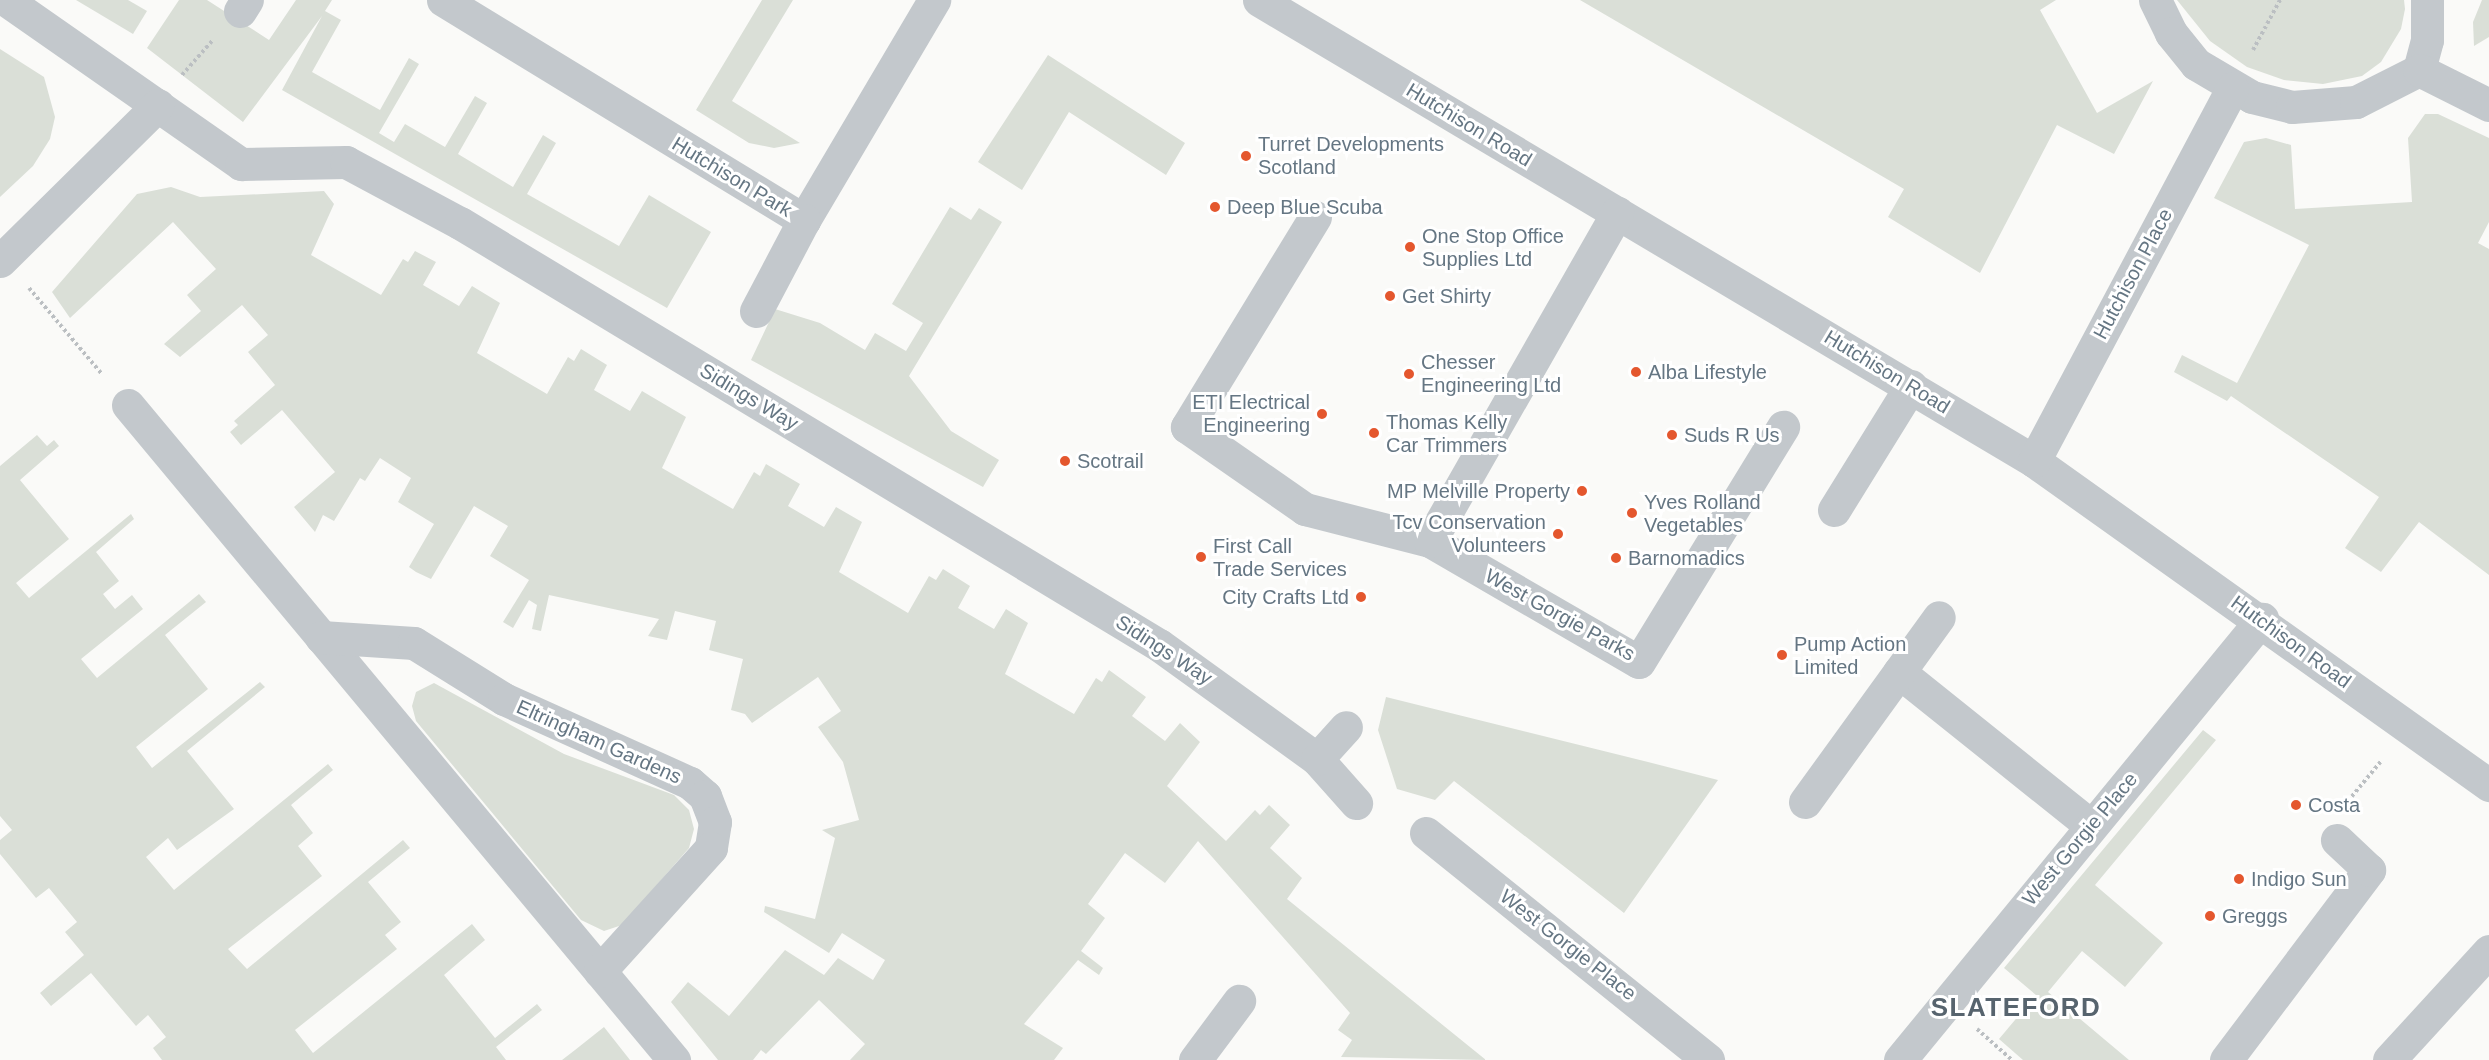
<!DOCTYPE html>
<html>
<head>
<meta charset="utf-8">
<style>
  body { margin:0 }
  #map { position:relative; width:2489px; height:1060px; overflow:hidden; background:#fafaf8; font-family:Helvetica,sans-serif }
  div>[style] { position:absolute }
  .green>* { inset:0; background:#dadfd7 }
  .path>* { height:4px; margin-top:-2px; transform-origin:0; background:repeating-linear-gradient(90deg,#bbbfc2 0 3px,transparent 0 6px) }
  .minor>* { height:33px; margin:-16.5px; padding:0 16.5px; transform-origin:16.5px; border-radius:16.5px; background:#c3c8cc }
  .dots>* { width:16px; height:16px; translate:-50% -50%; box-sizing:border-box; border:3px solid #fff; border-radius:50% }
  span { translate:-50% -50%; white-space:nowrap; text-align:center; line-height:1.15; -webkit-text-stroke:6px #fff; paint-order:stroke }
  .street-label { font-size:20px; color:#657683 }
  .poi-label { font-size:20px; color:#657683 }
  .left { translate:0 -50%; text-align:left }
  .right { translate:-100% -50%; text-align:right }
  .district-label { font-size:26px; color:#57646e; font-weight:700; letter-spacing:1.5px }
</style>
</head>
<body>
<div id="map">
  <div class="green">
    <div style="clip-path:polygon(76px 0,128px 0,147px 11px,133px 34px)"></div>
    <div style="clip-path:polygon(179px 0,207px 0,269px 40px,296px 0,332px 0,325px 11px,341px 20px,312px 72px,380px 110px,409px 58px,419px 64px,379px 133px,394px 142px,405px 124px,445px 147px,475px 96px,487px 103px,458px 154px,513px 187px,543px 135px,556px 143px,527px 194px,619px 246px,649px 195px,711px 232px,667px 308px,282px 90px,322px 16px,243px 122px,147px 48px)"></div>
    <div style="clip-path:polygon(762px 0,793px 0,732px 101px,800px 143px,774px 148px,749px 143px,696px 110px)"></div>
    <div style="clip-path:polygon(1580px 0,2056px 0,2040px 10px,2097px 113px,2153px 81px,2114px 154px,2057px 125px,1980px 273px,1888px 217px,1904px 189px)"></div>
    <div style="clip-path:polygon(2177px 0,2404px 0,2405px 9px,2401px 29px,2381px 62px,2362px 76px,2323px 84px,2284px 80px,2247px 67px,2210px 41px)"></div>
    <div style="clip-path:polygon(2482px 0,2489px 0,2489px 37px,2474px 46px,2473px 22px)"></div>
    <div style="clip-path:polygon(0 49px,44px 77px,55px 117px,50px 139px,33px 166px,0 197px)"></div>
    <div style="clip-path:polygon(1048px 55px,1185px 143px,1166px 175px,1069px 112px,1022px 190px,978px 162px)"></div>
    <div style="clip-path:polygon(2425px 114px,2438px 114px,2489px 138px,2489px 222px,2478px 243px,2489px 249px,2489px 575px,2419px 522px,2381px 572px,2345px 548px,2379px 497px,2231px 396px,2227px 401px,2174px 372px,2182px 355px,2237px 383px,2309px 245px,2214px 198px,2244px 142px,2266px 138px,2291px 145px,2295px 209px,2412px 202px,2408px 138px)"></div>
    <div style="clip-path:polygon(171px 187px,200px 197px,324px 191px,334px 204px,311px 255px,381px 295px,403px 259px,408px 262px,415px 251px,436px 262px,423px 285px,459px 306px,472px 286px,500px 303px,477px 353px,547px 394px,568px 357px,574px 361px,581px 349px,607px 365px,594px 390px,630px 411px,642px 391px,686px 417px,662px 468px,733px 509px,754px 472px,760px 476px,766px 464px,800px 484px,788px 506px,824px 527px,836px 507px,862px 522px,839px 572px,908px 613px,929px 576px,936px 580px,943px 569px,970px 586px,958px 608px,994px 629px,1006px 609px,1028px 623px,1005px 674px,1074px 714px,1096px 678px,1102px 682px,1109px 670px,1146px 697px,1132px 716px,1165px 741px,1180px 723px,1200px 742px,1167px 786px,1226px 841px,1255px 810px,1260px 815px,1269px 805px,1290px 825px,1270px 848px,1302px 878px,1287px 899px,1486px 1060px,1341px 1057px,1352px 1040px,1338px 1030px,1350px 1013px,1198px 841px,1165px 883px,1125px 853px,1088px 904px,1105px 918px,1081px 951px,1103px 968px,1099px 975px,1078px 960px,1024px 1024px,1063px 1048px,1054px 1060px,850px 1060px,865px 1044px,819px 1000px,766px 1054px,761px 1050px,753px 1060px,718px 1060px,671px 1002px,688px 982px,729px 1016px,785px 950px,824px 975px,838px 958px,873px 980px,885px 960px,842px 933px,829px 953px,764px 912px,765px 906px,815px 919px,835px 838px,822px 830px,859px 820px,843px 762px,818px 727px,841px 711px,818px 677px,752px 723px,745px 714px,731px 710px,743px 659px,709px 650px,716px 621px,675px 611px,667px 640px,648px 636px,659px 619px,549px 595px,541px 631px,532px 629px,537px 605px,529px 600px,513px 628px,503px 622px,529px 580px,490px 556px,508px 526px,474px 506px,431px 579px,416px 572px,409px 567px,434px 524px,398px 502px,411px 478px,380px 458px,365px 481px,360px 478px,334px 521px,323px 515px,315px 532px,294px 507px,335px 472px,282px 410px,241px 445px,230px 432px,238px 425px,234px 421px,275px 385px,248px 352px,268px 335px,242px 305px,180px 357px,164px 344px,201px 311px,187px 295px,216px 269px,173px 222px,70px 318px,52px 292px,137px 194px)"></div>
    <div style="clip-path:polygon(950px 207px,971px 220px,979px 208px,1002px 222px,909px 376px,951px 431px,999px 460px,983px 487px,751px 360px,775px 309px,820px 323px,865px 350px,875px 333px,906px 351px,923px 323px,892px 304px)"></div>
    <div style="clip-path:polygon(37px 435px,47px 446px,54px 440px,59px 446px,20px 480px,69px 539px,16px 583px,29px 598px,131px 514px,134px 519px,96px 552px,119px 581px,103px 594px,115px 609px,132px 595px,143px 609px,81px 659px,97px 678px,199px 594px,206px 602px,165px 635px,208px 689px,136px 747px,152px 768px,260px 682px,265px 687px,187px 751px,234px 809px,177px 850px,168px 838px,146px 857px,174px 890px,328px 764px,333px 770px,291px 805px,313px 833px,298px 846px,322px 876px,228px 949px,247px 969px,403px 840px,410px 848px,368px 882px,401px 922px,385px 935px,397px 949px,295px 1030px,313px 1053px,472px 924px,485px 940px,444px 975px,495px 1038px,537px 1004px,542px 1010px,496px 1047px,506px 1060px,162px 1060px,153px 1048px,166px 1037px,148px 1015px,136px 1026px,91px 973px,51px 1006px,40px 993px,84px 955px,65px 932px,77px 922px,49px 888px,36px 898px,0 854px,0 840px,12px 830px,0 816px,0 466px)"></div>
    <div style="clip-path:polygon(434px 683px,564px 754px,674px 795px,689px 810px,694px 829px,689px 848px,622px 925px,604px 931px,581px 920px,416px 721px,412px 706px,416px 692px)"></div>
    <div style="clip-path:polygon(1386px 697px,1648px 762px,1718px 780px,1624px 913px,1454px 781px,1435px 800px,1397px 789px,1378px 730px)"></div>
    <div style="clip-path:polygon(2203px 730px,2216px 740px,2095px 885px,2163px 943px,2125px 987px,2082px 951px,2048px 992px,2129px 1060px,2023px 1060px,1999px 1039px,2036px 995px,2004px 968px)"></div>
    <div style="clip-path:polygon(604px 1027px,630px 1060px,562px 1060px,575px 1050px)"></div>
  </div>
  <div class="path">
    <div style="left:2253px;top:50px;width:57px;rotate:-61.6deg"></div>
    <div style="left:182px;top:75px;width:47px;rotate:-48.5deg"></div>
    <div style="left:29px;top:288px;width:113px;rotate:49.7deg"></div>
    <div style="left:2348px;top:801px;width:53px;rotate:-50.3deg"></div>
    <div style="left:1977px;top:1029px;width:47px;rotate:41.5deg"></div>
  </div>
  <div class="minor">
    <div style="left:6px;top:0;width:287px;rotate:34.9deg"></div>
    <div style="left:241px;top:164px;width:105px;rotate:-1.1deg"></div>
    <div style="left:346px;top:162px;width:129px;rotate:28.2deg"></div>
    <div style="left:460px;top:223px;width:817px;rotate:31.12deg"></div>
    <div style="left:1159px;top:645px;width:195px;rotate:35.8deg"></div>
    <div style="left:1317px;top:759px;width:59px;rotate:48.4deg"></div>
    <div style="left:443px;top:0;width:423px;rotate:31.4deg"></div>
    <div style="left:804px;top:220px;width:256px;rotate:-59.4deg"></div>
    <div style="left:1259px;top:0;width:902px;rotate:30.75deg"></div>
    <div style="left:2034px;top:461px;width:559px;rotate:35.45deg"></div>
    <div style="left:2155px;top:0;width:37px;rotate:64deg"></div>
    <div style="left:2171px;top:33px;width:40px;rotate:51deg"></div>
    <div style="left:2196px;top:64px;width:65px;rotate:30.5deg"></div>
    <div style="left:2252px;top:97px;width:41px;rotate:14deg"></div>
    <div style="left:2292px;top:107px;width:64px;rotate:-4.5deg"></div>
    <div style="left:2356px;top:102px;width:71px;rotate:-26.9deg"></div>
    <div style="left:2419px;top:70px;width:31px;rotate:-75deg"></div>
    <div style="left:2427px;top:40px;width:40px;rotate:-90deg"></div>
    <div style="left:240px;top:11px;width:13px;rotate:-58deg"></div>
    <div style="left:2419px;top:70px;width:78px;rotate:26.6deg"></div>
    <div style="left:1315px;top:217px;width:246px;rotate:121.4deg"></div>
    <div style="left:1187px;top:427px;width:144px;rotate:34.8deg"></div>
    <div style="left:1305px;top:509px;width:129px;rotate:14.4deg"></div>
    <div style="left:1430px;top:541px;width:241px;rotate:30.1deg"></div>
    <div style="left:1639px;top:662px;width:276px;rotate:-58.5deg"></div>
    <div style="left:0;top:261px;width:222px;rotate:-44.6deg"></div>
    <div style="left:756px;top:311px;width:103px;rotate:-62.2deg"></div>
    <div style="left:128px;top:405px;width:853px;rotate:50.19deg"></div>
    <div style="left:2034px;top:461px;width:422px;rotate:-62deg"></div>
    <div style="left:1834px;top:510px;width:146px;rotate:-58.2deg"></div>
    <div style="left:1430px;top:541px;width:378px;rotate:-60.3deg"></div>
    <div style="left:321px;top:637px;width:93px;rotate:3.7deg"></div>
    <div style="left:414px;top:643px;width:106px;rotate:31.9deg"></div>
    <div style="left:504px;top:699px;width:204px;rotate:24.3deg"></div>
    <div style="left:690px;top:783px;width:20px;rotate:41deg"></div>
    <div style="left:705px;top:796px;width:28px;rotate:69deg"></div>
    <div style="left:715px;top:822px;width:26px;rotate:99deg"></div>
    <div style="left:711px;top:848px;width:166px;rotate:132.1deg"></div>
    <div style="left:1899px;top:672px;width:245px;rotate:38.7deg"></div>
    <div style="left:1317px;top:759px;width:43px;rotate:-47.8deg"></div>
    <div style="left:1805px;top:802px;width:228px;rotate:-54.1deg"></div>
    <div style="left:1426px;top:833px;width:362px;rotate:38.8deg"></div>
    <div style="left:1195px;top:1060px;width:74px;rotate:-53.3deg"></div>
    <div style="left:1900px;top:1060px;width:571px;rotate:-50.62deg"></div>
    <div style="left:2226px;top:1060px;width:238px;rotate:-53deg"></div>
    <div style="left:2369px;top:870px;width:44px;rotate:-136.8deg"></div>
    <div style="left:2389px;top:1060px;width:148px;rotate:-47.5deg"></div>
  </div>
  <div class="dots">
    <div style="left:1246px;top:156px;background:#e4572e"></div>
    <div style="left:1215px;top:207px;background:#e4572e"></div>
    <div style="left:1410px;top:247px;background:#e4572e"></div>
    <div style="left:1390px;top:296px;background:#e4572e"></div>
    <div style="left:1636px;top:372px;background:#e4572e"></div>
    <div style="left:1409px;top:374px;background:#e4572e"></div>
    <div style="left:1322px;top:414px;background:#e4572e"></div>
    <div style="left:1374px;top:433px;background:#e4572e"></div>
    <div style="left:1672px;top:435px;background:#e4572e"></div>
    <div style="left:1065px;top:461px;background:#e4572e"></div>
    <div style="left:1582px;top:491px;background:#e4572e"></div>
    <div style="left:1632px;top:513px;background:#e4572e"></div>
    <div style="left:1558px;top:534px;background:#e4572e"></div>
    <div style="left:1201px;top:557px;background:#e4572e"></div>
    <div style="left:1616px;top:558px;background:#e4572e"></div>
    <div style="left:1361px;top:597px;background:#e4572e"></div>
    <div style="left:1782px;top:655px;background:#e4572e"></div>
    <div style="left:2296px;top:805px;background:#e4572e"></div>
    <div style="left:2239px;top:879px;background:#e4572e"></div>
    <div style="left:2210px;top:916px;background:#e4572e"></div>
  </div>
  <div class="street-label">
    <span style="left:1469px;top:125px;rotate:31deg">Hutchison Road</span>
    <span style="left:732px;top:177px;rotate:31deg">Hutchison Park</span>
    <span style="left:2133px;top:274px;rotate:-62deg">Hutchison Place</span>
    <span style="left:1887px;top:372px;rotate:31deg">Hutchison Road</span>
    <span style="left:749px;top:397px;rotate:31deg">Sidings Way</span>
    <span style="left:1560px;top:615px;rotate:29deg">West Gorgie Parks</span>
    <span style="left:2291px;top:642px;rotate:36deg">Hutchison Road</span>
    <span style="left:1164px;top:650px;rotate:33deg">Sidings Way</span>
    <span style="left:599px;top:742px;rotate:24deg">Eltringham Gardens</span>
    <span style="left:2080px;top:839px;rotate:-50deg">West Gorgie Place</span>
    <span style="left:1568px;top:945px;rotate:38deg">West Gorgie Place</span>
  </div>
  <div class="poi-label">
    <span class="left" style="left:1258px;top:156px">Turret Developments<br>Scotland</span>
    <span class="left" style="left:1227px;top:207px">Deep Blue Scuba</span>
    <span class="left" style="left:1422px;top:248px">One Stop Office<br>Supplies Ltd</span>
    <span class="left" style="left:1402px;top:296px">Get Shirty</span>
    <span class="left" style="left:1421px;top:374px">Chesser<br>Engineering Ltd</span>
    <span class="left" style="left:1648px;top:372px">Alba Lifestyle</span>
    <span class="right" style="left:1310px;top:414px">ETI Electrical<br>Engineering</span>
    <span class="left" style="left:1386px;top:434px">Thomas Kelly<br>Car Trimmers</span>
    <span class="left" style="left:1684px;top:435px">Suds R Us</span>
    <span class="left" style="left:1077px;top:461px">Scotrail</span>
    <span class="right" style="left:1570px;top:491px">MP Melville Property</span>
    <span class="left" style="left:1644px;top:514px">Yves Rolland<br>Vegetables</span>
    <span class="right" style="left:1546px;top:534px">Tcv Conservation<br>Volunteers</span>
    <span class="left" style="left:1213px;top:558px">First Call<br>Trade Services</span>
    <span class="left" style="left:1628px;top:558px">Barnomadics</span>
    <span class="right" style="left:1349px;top:597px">City Crafts Ltd</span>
    <span class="left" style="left:1794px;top:656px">Pump Action<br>Limited</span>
    <span class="left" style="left:2308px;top:805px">Costa</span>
    <span class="left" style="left:2251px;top:879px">Indigo Sun</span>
    <span class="left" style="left:2222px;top:916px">Greggs</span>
  </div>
  <div class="district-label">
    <span style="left:2016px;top:1008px">SLATEFORD</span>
  </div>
</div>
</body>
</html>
